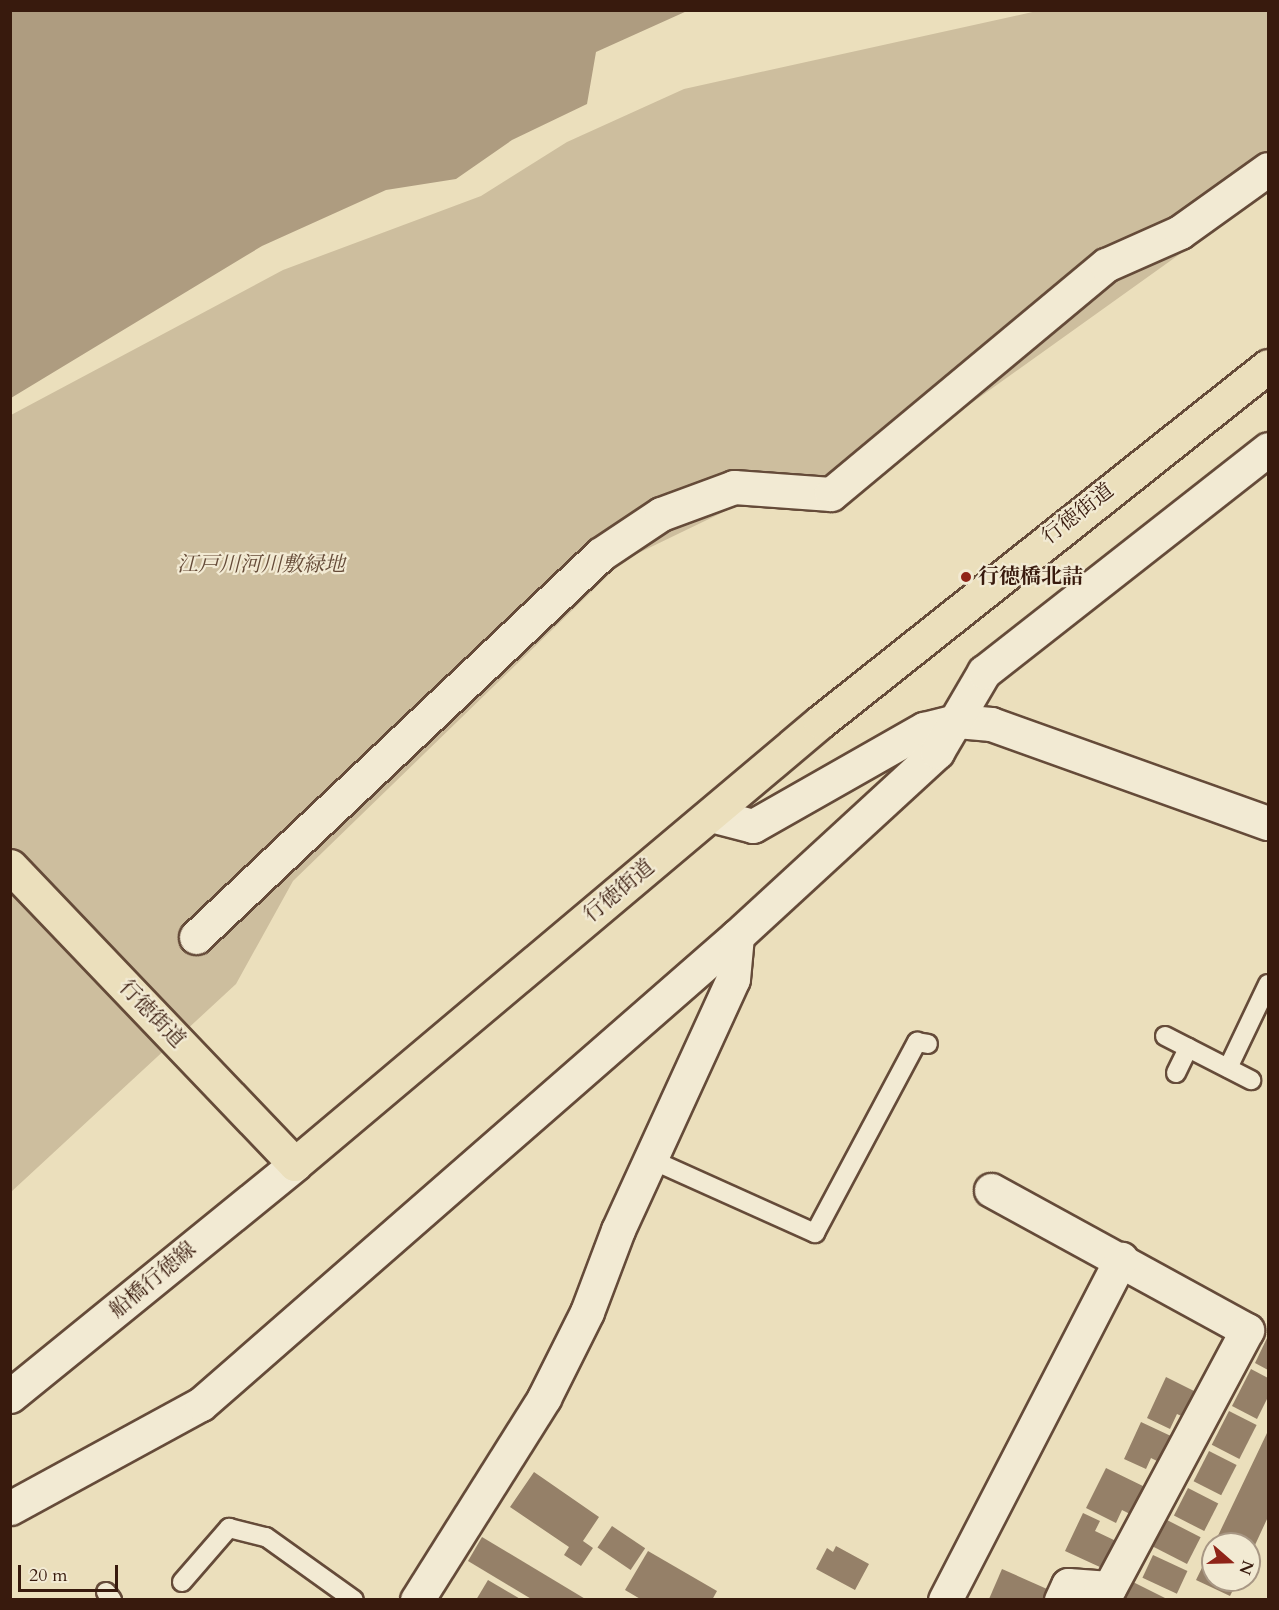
<!DOCTYPE html>
<html>
<head>
<meta charset="utf-8">
<style>
  body { margin:0 }
  #map { position:relative; width:1279px; height:1610px; overflow:hidden; background:#ebdfbc; font-family:Cardo,"Noto Serif JP",serif }
  div>[style] { position:absolute }
  .green>* { inset:0; background:#cdbe9e }
  .water>* { inset:0; background:#ae9c80 }
  .building>* { inset:0; background:#958068; transform-origin:0 0 }
  .roads { filter:drop-shadow(2px 0 #654b39) drop-shadow(-2px 0 #654b39) drop-shadow(0 2px #654b39) drop-shadow(0 -2px #654b39) }
  .lane>* { height:18px; margin:-9px; padding:0 9px; transform-origin:9px; border-radius:9px; background:#f2ead3 }
  .street>* { height:33px; margin:-16.5px; padding:0 16.5px; transform-origin:16.5px; border-radius:16.5px; background:#f2ead3 }
  .secondary>* { height:33px; margin:-16.5px; padding:0 16.5px; transform-origin:16.5px; border-radius:16.5px; background:#f2ead3 }
  .primary>* { height:33px; margin:-16.5px; padding:0 16.5px; transform-origin:16.5px; border-radius:16.5px; background:#ebdfbc }
  .dots>* { width:16px; height:16px; translate:-50% -50%; box-sizing:border-box; border:3px solid #f2ead3; border-radius:50% }
  span { translate:-50% -50%; white-space:nowrap; text-align:center; line-height:1.15; -webkit-text-stroke:4.5px #f2ead3; paint-order:stroke }
  .street-label { font-size:21px; color:#381a0d }
  .park-label { font-size:21px; color:#654b38; font-style:italic }
  .poi-label { font-size:21px; color:#381a0d; font-weight:700 }
  .left { translate:0 -50%; text-align:left }
  .frame { position:absolute; inset:0; border:12px solid #381a0d; pointer-events:none }
  .north { position:absolute; left:1201px; top:1532px; width:60px; height:60px; box-sizing:border-box; background:#f2ead3; border:2px solid #a89784; border-radius:50%; rotate:110deg; font-size:16px; font-weight:700; line-height:24px; text-align:center; color:#381a0d }
  .north::after { content:''; display:block; margin:auto; width:21px; height:27px; background:#8f2418; clip-path:polygon(50% 0,100% 100%,50% 72%,0 100%) }
  .scale { position:absolute; left:18px; top:1565px; width:100px; height:27px; box-sizing:border-box; border:3px solid #381a0d; border-top:0; padding-left:8px; font-size:18px; line-height:21px; white-space:nowrap; color:#381a0d; -webkit-text-stroke:4px #f2ead3; paint-order:stroke }
</style>
</head>
<body>
<div id="map">
  <div class="green">
    <div style="clip-path:polygon(1037px 11px,1268px 11px,1268px 191px,959px 412px,835px 513px,740px 504px,624px 560px,293px 881px,236px 984px,11px 1192px,11px 415px,283px 270px,481px 196px,567px 142px,684px 89px)"></div>
  </div>
  <div class="water">
    <div style="clip-path:polygon(11px 10px,687px 10px,687px 11px,596px 52px,587px 104px,512px 140px,456px 179px,386px 190px,262px 246px,11px 398px)"></div>
  </div>
  <div class="building">
    <div style="clip-path:polygon(1268px 1336px,1268px 1370px,1255px 1363px)"></div>
    <div style="clip-path:polygon(1251px 1369px,1268px 1378px,1268px 1397px,1257px 1419px,1232px 1406px)"></div>
    <div style="clip-path:polygon(1166px 1377px,1198px 1393px,1186px 1418px,1177px 1414px,1170px 1429px,1147px 1418px)"></div>
    <div style="left:1229px;top:1411px;width:31px;height:38px;rotate:27deg"></div>
    <div style="clip-path:polygon(1141px 1422px,1173px 1437px,1161px 1463px,1151px 1458px,1146px 1469px,1124px 1459px)"></div>
    <div style="clip-path:polygon(1267px 1433px,1268px 1517px,1249px 1558px,1249px 1544px,1214px 1544px)"></div>
    <div style="left:1209px;top:1451px;width:31px;height:34px;rotate:27deg"></div>
    <div style="clip-path:polygon(1106px 1468px,1147px 1488px,1134px 1516px,1122px 1510px,1116px 1523px,1086px 1508px)"></div>
    <div style="clip-path:polygon(534px 1472px,599px 1517px,583px 1541px,593px 1548px,581px 1566px,564px 1555px,569px 1547px,510px 1507px)"></div>
    <div style="left:1188px;top:1488px;width:34px;height:31px;rotate:27deg"></div>
    <div style="clip-path:polygon(1083px 1513px,1100px 1521px,1095px 1531px,1116px 1541px,1102px 1568px,1065px 1551px)"></div>
    <div style="left:1165px;top:1519px;width:40px;height:30px;rotate:27deg"></div>
    <div style="left:612px;top:1526px;width:40px;height:26px;rotate:34deg"></div>
    <div style="clip-path:polygon(482px 1537px,587px 1600px,533px 1600px,468px 1561px)"></div>
    <div style="clip-path:polygon(1213px 1545px,1213px 1580px,1238px 1580px,1230px 1596px,1196px 1580px)"></div>
    <div style="clip-path:polygon(836px 1546px,869px 1564px,855px 1590px,816px 1569px,827px 1548px,833px 1552px)"></div>
    <div style="clip-path:polygon(648px 1551px,717px 1591px,712px 1600px,642px 1600px,625px 1590px)"></div>
    <div style="left:1153px;top:1555px;width:38px;height:25px;rotate:25deg"></div>
    <div style="clip-path:polygon(1002px 1569px,1047px 1589px,1042px 1600px,989px 1599px)"></div>
    <div style="clip-path:polygon(488px 1580px,522px 1600px,476px 1600px)"></div>
    <div style="clip-path:polygon(1133px 1582px,1169px 1600px,1124px 1600px)"></div>
  </div>
  <div class="roads">
    <div class="lane">
      <div style="left:1165px;top:1036px;width:97px;rotate:27.1deg"></div>
      <div style="left:1228px;top:1068px;width:93px;rotate:-64.5deg"></div>
      <div style="left:1176px;top:1073px;width:28px;rotate:-64deg"></div>
      <div style="left:650px;top:1159px;width:181px;rotate:24.2deg"></div>
      <div style="left:815px;top:1233px;width:217px;rotate:-61.9deg"></div>
      <div style="left:917px;top:1042px;width:11px;rotate:10deg"></div>
      <div style="left:182px;top:1582px;width:72px;rotate:-49deg"></div>
      <div style="left:229px;top:1528px;width:38px;rotate:14deg"></div>
      <div style="left:266px;top:1537px;width:108px;rotate:35.6deg"></div>
      <div style="left:106px;top:1592px;width:10px;rotate:53deg"></div>
    </div>
    <div class="street">
      <div style="left:711px;top:815px;width:43px;rotate:14.7deg"></div>
      <div style="left:753px;top:826px;width:197px;rotate:-29.6deg"></div>
      <div style="left:924px;top:729px;width:34px;rotate:-14deg"></div>
      <div style="left:957px;top:721px;width:34px;rotate:5deg"></div>
      <div style="left:991px;top:724px;width:294px;rotate:19.7deg"></div>
      <div style="left:196px;top:937px;width:557px;rotate:-43.4deg"></div>
      <div style="left:601px;top:554px;width:72px;rotate:-33.7deg"></div>
      <div style="left:661px;top:514px;width:78px;rotate:-20.3deg"></div>
      <div style="left:734px;top:487px;width:97px;rotate:4.1deg"></div>
      <div style="left:831px;top:494px;width:358px;rotate:-39.8deg"></div>
      <div style="left:1106px;top:265px;width:81px;rotate:-24deg"></div>
      <div style="left:1180px;top:232px;width:108px;rotate:-35.6deg"></div>
      <div style="left:991px;top:1190px;width:292px;rotate:28.7deg"></div>
      <div style="left:1247px;top:1330px;width:293px;rotate:118.1deg"></div>
      <div style="left:1109px;top:1588px;width:41px;rotate:-175.8deg"></div>
      <div style="left:1068px;top:1585px;width:17px;rotate:115deg"></div>
      <div style="left:10px;top:1508px;width:217px;rotate:-28.6deg"></div>
      <div style="left:201px;top:1404px;width:712px;rotate:-41.13deg"></div>
      <div style="left:737px;top:936px;width:272px;rotate:-42.6deg"></div>
      <div style="left:937px;top:752px;width:93px;rotate:-59.6deg"></div>
      <div style="left:984px;top:672px;width:361px;rotate:-38.1deg"></div>
      <div style="left:417px;top:1600px;width:239px;rotate:-57.8deg"></div>
      <div style="left:544px;top:1398px;width:96px;rotate:-63.4deg"></div>
      <div style="left:587px;top:1312px;width:88px;rotate:-69.3deg"></div>
      <div style="left:618px;top:1230px;width:276px;rotate:-65.4deg"></div>
      <div style="left:733px;top:979px;width:43px;rotate:-84.7deg"></div>
      <div style="left:945px;top:1600px;width:384px;rotate:-62.7deg"></div>
    </div>
    <div class="secondary">
      <div style="left:10px;top:1396px;width:367px;rotate:-39.1deg"></div>
    </div>
    <div class="primary">
      <div style="left:10px;top:866px;width:412px;rotate:46.3deg"></div>
      <div style="left:295px;top:1164px;width:686px;rotate:-40.09deg"></div>
      <div style="left:820px;top:722px;width:572px;rotate:-38.47deg"></div>
    </div>
  </div>
  <div class="dots">
    <div style="left:966px;top:577px;background:#8f2418"></div>
  </div>
  <div class="street-label">
    <span style="left:1078px;top:514px;rotate:-38deg">行徳街道</span>
    <span style="left:619px;top:891px;rotate:-40deg">行徳街道</span>
    <span style="left:152px;top:1014px;rotate:46deg">行徳街道</span>
    <span style="left:153px;top:1280px;rotate:-40deg">船橋行徳線</span>
  </div>
  <div class="park-label">
    <span style="left:261px;top:565px">江戸川河川敷緑地</span>
  </div>
  <div class="poi-label">
    <span class="left" style="left:978px;top:577px">行徳橋北詰</span>
  </div>
  <div class="frame"></div>
  <div class="north">N</div>
  <div class="scale">20 m</div>
</div>
</body>
</html>
